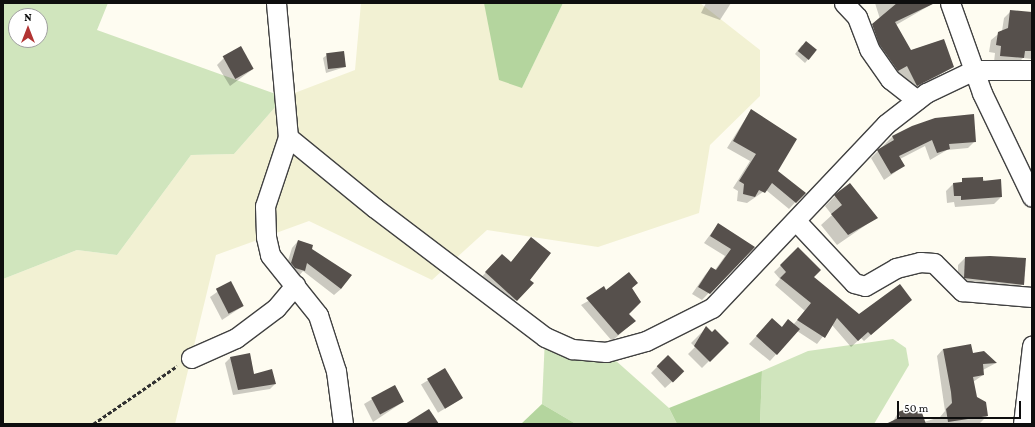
<!DOCTYPE html>
<html>
<head>
<meta charset="utf-8">
<style>
  body { margin:0 }
  #map { position:relative; width:1035px; height:427px; overflow:hidden; background:#fefcf1; font-family:"Crimson Pro",serif }
  div>[style] { position:absolute }
  .farmland>* { inset:0; background:#f2f1d3 }
  .green>* { inset:0; background:#d0e5bd }
  .forest>* { inset:0; background:#b4d59e }
  .shadow>* { inset:0; background:#0003; transform-origin:0 0 }
  .building>* { inset:0; background:#56504c; transform-origin:0 0 }
  .path>* { height:2.5px; margin-top:-1.25px; transform-origin:0; background:repeating-linear-gradient(90deg,#303030 0 4px,transparent 0 6px) }
  .roads { filter:drop-shadow(1px 0 #414141) drop-shadow(-1px 0 #414141) drop-shadow(0 1px #414141) drop-shadow(0 -1px #414141) }
  .minor>* { height:19px; margin:-9.5px; padding:0 9.5px; transform-origin:9.5px; border-radius:9.5px; background:#fff }
  span { translate:-50% -50%; white-space:nowrap; text-align:center; line-height:1.15; -webkit-text-stroke:4px #fff; paint-order:stroke }
  .frame { position:absolute; inset:0; border:4px solid #0e0e0e; pointer-events:none }
  .north { position:absolute; left:8px; top:8px; width:40px; height:40px; box-sizing:border-box; background:#fff; border:1px solid #9f9f9f; border-radius:50%; rotate:0deg; font-size:11px; font-weight:700; line-height:16px; text-align:center; color:#0e0e0e }
  .north::after { content:''; display:block; margin:auto; width:14px; height:18px; background:#b23433; clip-path:polygon(50% 0,100% 100%,50% 72%,0 100%) }
  .scale { position:absolute; left:897px; top:401px; width:124px; height:18px; box-sizing:border-box; border:2px solid #0e0e0e; border-top:0; padding-left:5px; font-size:12px; line-height:14px; white-space:nowrap; color:#0e0e0e; -webkit-text-stroke:3px #fff; paint-order:stroke }
</style>
</head>
<body>
<div id="map">
  <div class="farmland">
    <div style="clip-path:polygon(361px 3px,484px 3px,522px 88px,563px 3px,700px 3px,760px 50px,760px 96px,710px 145px,699px 213px,598px 247px,487px 230px,432px 280px,309px 221px,216px 255px,175px 424px,3px 424px,3px 279px,77px 250px,117px 255px,191px 155px,234px 154px,284px 97px,355px 70px)"></div>
  </div>
  <div class="green">
    <div style="clip-path:polygon(evenodd,3px 3px,108px 3px,97px 30px,284px 97px,234px 154px,191px 155px,117px 255px,77px 250px,3px 279px,3px 3px,16px 16px,40px 16px,40px 40px,16px 40px,16px 16px)"></div>
    <div style="clip-path:polygon(545px 337px,606px 352px,669px 408px,677px 424px,576px 424px,542px 404px)"></div>
    <div style="clip-path:polygon(893px 339px,906px 348px,909px 365px,874px 424px,760px 424px,762px 371px,808px 351px)"></div>
  </div>
  <div class="forest">
    <div style="clip-path:polygon(484px 3px,563px 3px,522px 88px,499px 80px)"></div>
    <div style="clip-path:polygon(762px 371px,760px 424px,677px 424px,669px 408px)"></div>
    <div style="clip-path:polygon(542px 404px,576px 424px,521px 424px)"></div>
  </div>
  <div class="shadow">
    <div style="clip-path:polygon(706px 3px,731px 3px,720px 20px,701px 13px)"></div>
    <div style="clip-path:polygon(875px 3px,934px 3px,896px 25px,910px 51px,953px 67px,909px 93px,899px 73px,890px 78px,864px 33px,880px 19px)"></div>
    <div style="clip-path:polygon(1011px 11px,1032px 13px,1032px 59px,1023px 58px,1016px 65px,994px 62px,995px 53px,989px 52px,991px 40px,1002px 31px,1004px 18px)"></div>
    <div style="clip-path:polygon(802px 45px,816px 50px,805px 63px,795px 54px)"></div>
    <div style="clip-path:polygon(327px 55px,345px 67px,326px 73px,323px 58px)"></div>
    <div style="clip-path:polygon(224px 58px,253px 69px,230px 86px,217px 65px)"></div>
    <div style="clip-path:polygon(751px 110px,777px 171px,804px 193px,789px 209px,766px 190px,747px 203px,737px 201px,738px 191px,733px 188px,750px 161px,727px 148px)"></div>
    <div style="clip-path:polygon(892px 137px,975px 141px,968px 148px,947px 150px,930px 160px,925px 146px,900px 159px,904px 166px,884px 180px,871px 158px)"></div>
    <div style="clip-path:polygon(982px 178px,1001px 197px,994px 204px,955px 207px,954px 202px,947px 203px,946px 191px,953px 184px)"></div>
    <div style="clip-path:polygon(835px 196px,876px 218px,837px 245px,821px 225px,832px 215px,825px 206px)"></div>
    <div style="clip-path:polygon(718px 224px,753px 247px,702px 300px,692px 294px,705px 275px,711px 268px,715px 270px,725px 256px,704px 243px)"></div>
    <div style="clip-path:polygon(531px 239px,529px 280px,532px 283px,509px 307px,479px 280px,495px 262px,510px 263px)"></div>
    <div style="clip-path:polygon(298px 241px,311px 249px,341px 289px,334px 295px,303px 271px,298px 277px,285px 270px,292px 248px)"></div>
    <div style="clip-path:polygon(798px 249px,813px 277px,859px 315px,904px 306px,864px 341px,861px 338px,851px 347px,832px 325px,817px 344px,797px 331px,770px 361px,749px 344px,765px 327px,781px 328px,788px 320px,793px 325px,805px 311px,775px 285px,780px 279px,774px 272px)"></div>
    <div style="clip-path:polygon(965px 258px,1023px 284px,1016px 291px,958px 284px,958px 265px)"></div>
    <div style="clip-path:polygon(230px 283px,243px 306px,222px 320px,210px 297px)"></div>
    <div style="clip-path:polygon(637px 283px,631px 289px,628px 314px,635px 321px,612px 341px,581px 305px,606px 291px)"></div>
    <div style="clip-path:polygon(706px 328px,727px 343px,702px 368px,688px 354px,695px 347px,691px 343px)"></div>
    <div style="clip-path:polygon(943px 349px,996px 363px,983px 370px,983px 375px,973px 382px,976px 398px,987px 416px,980px 423px,972px 424px,884px 424px,893px 421px,898px 413px,911px 414px,924px 422px,940px 417px,945px 411px,937px 356px)"></div>
    <div style="clip-path:polygon(250px 355px,254px 375px,275px 384px,270px 389px,233px 395px,225px 363px,230px 358px)"></div>
    <div style="clip-path:polygon(668px 356px,676px 378px,665px 388px,651px 373px)"></div>
    <div style="left:445px;top:370px;width:33px;height:28px;rotate:59deg"></div>
    <div style="clip-path:polygon(394px 386px,403px 402px,373px 422px,364px 404px)"></div>
  </div>
  <div class="building">
    <div style="clip-path:polygon(897px 3px,935px 3px,895px 22px,911px 50px,944px 39px,954px 67px,917px 86px,907px 66px,898px 71px,879px 44px,872px 24px)"></div>
    <div style="clip-path:polygon(1010px 10px,1032px 12px,1032px 51px,1025px 51px,1024px 58px,1000px 56px,1001px 46px,996px 45px,998px 32px,1008px 28px)"></div>
    <div style="left:806px;top:41px;width:14px;height:13px;rotate:39deg"></div>
    <div style="left:241px;top:46px;width:26px;height:21px;rotate:61deg"></div>
    <div style="left:344px;top:51px;width:16px;height:18px;rotate:83deg"></div>
    <div style="clip-path:polygon(751px 109px,797px 139px,778px 171px,806px 193px,796px 203px,772px 183px,765px 193px,759px 190px,755px 197px,743px 194px,744px 184px,739px 181px,756px 154px,733px 141px)"></div>
    <div style="clip-path:polygon(974px 114px,976px 142px,949px 144px,950px 149px,937px 153px,932px 140px,899px 156px,905px 166px,891px 174px,877px 150px,894px 140px,892px 136px,912px 126px,935px 118px)"></div>
    <div style="clip-path:polygon(983px 177px,983px 181px,1001px 179px,1002px 197px,961px 200px,961px 196px,954px 196px,953px 183px,962px 182px,962px 178px)"></div>
    <div style="clip-path:polygon(850px 183px,878px 218px,848px 235px,831px 214px,842px 205px,834px 195px)"></div>
    <div style="clip-path:polygon(718px 223px,755px 247px,710px 294px,698px 287px,711px 267px,716px 270px,731px 249px,710px 236px)"></div>
    <div style="clip-path:polygon(531px 237px,551px 253px,530px 280px,534px 283px,517px 301px,485px 272px,502px 254px,511px 262px)"></div>
    <div style="clip-path:polygon(298px 240px,313px 245px,312px 249px,352px 275px,341px 289px,307px 263px,305px 271px,295px 268px,291px 263px)"></div>
    <div style="clip-path:polygon(798px 247px,821px 270px,814px 277px,859px 314px,900px 284px,912px 300px,871px 335px,868px 332px,858px 341px,837px 318px,825px 338px,797px 320px,811px 303px,780px 278px,786px 272px,780px 265px)"></div>
    <div style="clip-path:polygon(990px 256px,1026px 258px,1024px 285px,964px 278px,965px 257px)"></div>
    <div style="clip-path:polygon(629px 272px,638px 283px,632px 288px,641px 302px,629px 314px,636px 321px,618px 335px,586px 298px,604px 286px,606px 290px)"></div>
    <div style="left:231px;top:281px;width:28px;height:17px;rotate:63deg"></div>
    <div style="clip-path:polygon(772px 318px,782px 327px,788px 319px,800px 329px,777px 355px,756px 336px)"></div>
    <div style="clip-path:polygon(706px 326px,712px 332px,715px 329px,729px 343px,710px 362px,694px 346px)"></div>
    <div style="clip-path:polygon(971px 344px,973px 353px,984px 351px,997px 363px,983px 364px,984px 375px,973px 377px,977px 397px,986px 402px,988px 416px,948px 422px,946px 409px,952px 403px,951px 392px,943px 349px)"></div>
    <div style="clip-path:polygon(250px 353px,254px 374px,272px 369px,276px 384px,238px 390px,230px 357px)"></div>
    <div style="left:668px;top:355px;width:23px;height:16px;rotate:45deg"></div>
    <div style="left:445px;top:368px;width:35px;height:21px;rotate:59deg"></div>
    <div style="left:395px;top:385px;width:19px;height:27px;rotate:62deg"></div>
    <div style="clip-path:polygon(909px 408px,912px 413px,921px 410px,926px 424px,886px 424px,900px 417px,898px 412px)"></div>
    <div style="clip-path:polygon(429px 409px,439px 424px,405px 424px)"></div>
  </div>
  <div class="path">
    <div style="left:93px;top:424px;width:102px;rotate:-34.6deg"></div>
  </div>
  <div class="roads">
    <div class="minor">
      <div style="left:276px;top:3px;width:135px;rotate:84.9deg"></div>
      <div style="left:288px;top:137px;width:73px;rotate:108.4deg"></div>
      <div style="left:265px;top:206px;width:31px;rotate:88deg"></div>
      <div style="left:266px;top:237px;width:18px;rotate:77deg"></div>
      <div style="left:270px;top:255px;width:77px;rotate:51.3deg"></div>
      <div style="left:318px;top:315px;width:59px;rotate:72.2deg"></div>
      <div style="left:336px;top:371px;width:53px;rotate:82.5deg"></div>
      <div style="left:844px;top:3px;width:19px;rotate:47deg"></div>
      <div style="left:857px;top:17px;width:34px;rotate:69deg"></div>
      <div style="left:869px;top:49px;width:37px;rotate:55deg"></div>
      <div style="left:890px;top:79px;width:34px;rotate:38deg"></div>
      <div style="left:950px;top:3px;width:96px;rotate:70.4deg"></div>
      <div style="left:982px;top:93px;width:115px;rotate:64.3deg"></div>
      <div style="left:288px;top:137px;width:112px;rotate:39.2deg"></div>
      <div style="left:375px;top:208px;width:213px;rotate:37.2deg"></div>
      <div style="left:545px;top:337px;width:30px;rotate:24deg"></div>
      <div style="left:572px;top:349px;width:34px;rotate:5deg"></div>
      <div style="left:606px;top:352px;width:41px;rotate:-15.4deg"></div>
      <div style="left:646px;top:341px;width:74px;rotate:-26.6deg"></div>
      <div style="left:712px;top:308px;width:253px;rotate:-46.6deg"></div>
      <div style="left:886px;top:124px;width:51px;rotate:-37.8deg"></div>
      <div style="left:926px;top:93px;width:53px;rotate:-25.6deg"></div>
      <div style="left:974px;top:70px;width:58px"></div>
      <div style="left:796px;top:221px;width:85px;rotate:46.9deg"></div>
      <div style="left:854px;top:283px;width:11px;rotate:15deg"></div>
      <div style="left:865px;top:286px;width:36px;rotate:-30deg"></div>
      <div style="left:896px;top:268px;width:25px;rotate:-14deg"></div>
      <div style="left:920px;top:262px;width:14px;rotate:4deg"></div>
      <div style="left:934px;top:263px;width:40px;rotate:45deg"></div>
      <div style="left:962px;top:291px;width:70px;rotate:4.9deg"></div>
      <div style="left:191px;top:358px;width:49px;rotate:-24deg"></div>
      <div style="left:236px;top:338px;width:50px;rotate:-36.9deg"></div>
      <div style="left:276px;top:308px;width:30px;rotate:-50deg"></div>
      <div style="left:1023px;top:424px;width:79px;rotate:-83.4deg"></div>
    </div>
  </div>
  <div class="frame"></div>
  <div class="north">N</div>
  <div class="scale">50 m</div>
</div>
</body>
</html>
